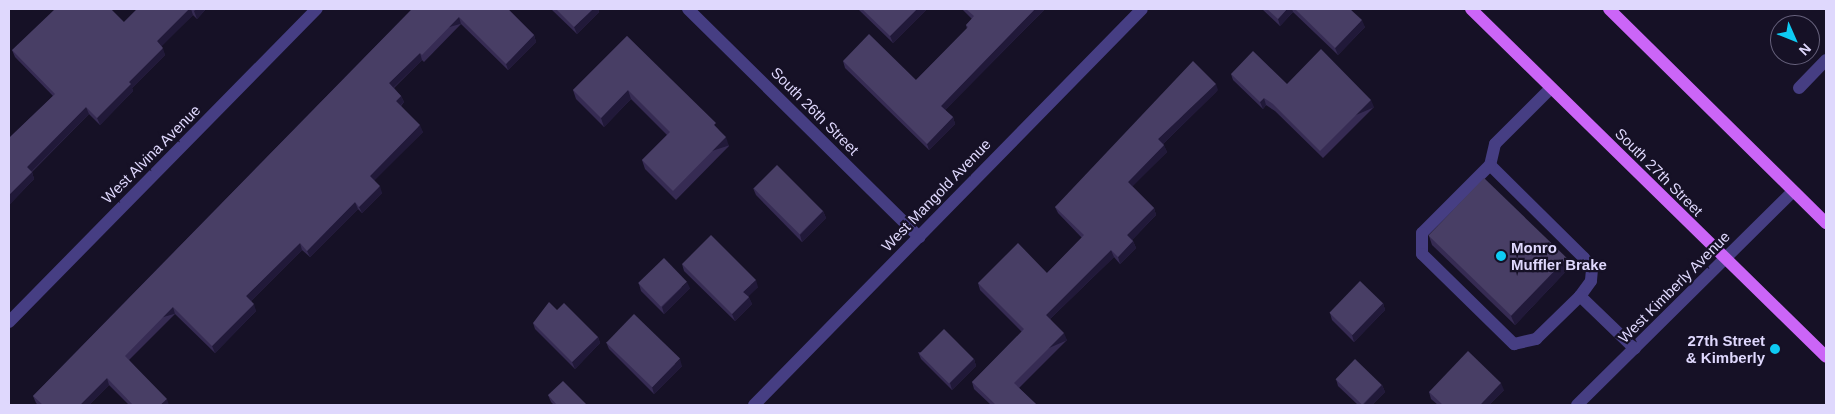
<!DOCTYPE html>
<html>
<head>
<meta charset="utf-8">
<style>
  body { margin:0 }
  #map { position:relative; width:1835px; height:414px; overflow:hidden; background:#161126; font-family:Arial,sans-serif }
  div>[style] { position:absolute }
  .lane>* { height:12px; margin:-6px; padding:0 6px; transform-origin:6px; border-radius:6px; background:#463e83 }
  .street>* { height:12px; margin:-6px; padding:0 6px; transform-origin:6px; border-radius:6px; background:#463e83 }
  .primary>* { height:12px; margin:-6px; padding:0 6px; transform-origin:6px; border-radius:6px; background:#cb65f7 }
  .wall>* { inset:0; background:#362b53 }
  .shaded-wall>* { inset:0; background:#211939; transform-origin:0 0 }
  .building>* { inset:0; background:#483e65; transform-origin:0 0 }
  .dots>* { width:14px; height:14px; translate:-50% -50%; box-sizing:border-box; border:2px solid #161126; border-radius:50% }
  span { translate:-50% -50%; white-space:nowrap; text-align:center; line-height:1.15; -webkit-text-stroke:4.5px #161126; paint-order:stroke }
  .street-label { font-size:15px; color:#dfd8fd }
  .poi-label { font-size:15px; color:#dfd8fd; font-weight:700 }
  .left { translate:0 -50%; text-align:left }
  .right { translate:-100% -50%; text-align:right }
  .frame { position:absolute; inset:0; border:10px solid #dfd8fd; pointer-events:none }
  .north { position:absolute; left:1770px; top:15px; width:50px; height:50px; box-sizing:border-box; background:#161126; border:1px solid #66617c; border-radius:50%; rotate:134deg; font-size:14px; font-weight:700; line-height:20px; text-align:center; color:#dfd8fd }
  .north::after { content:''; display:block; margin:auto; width:18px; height:22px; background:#0ecbf3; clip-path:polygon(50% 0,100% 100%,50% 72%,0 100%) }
</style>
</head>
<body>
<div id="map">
  <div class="lane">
    <div style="left:1551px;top:88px;width:79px;rotate:135deg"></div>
    <div style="left:1495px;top:144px;width:22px;rotate:103deg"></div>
    <div style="left:1490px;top:165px;width:132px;rotate:44.7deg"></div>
    <div style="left:1584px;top:258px;width:14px;rotate:54deg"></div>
    <div style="left:1592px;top:269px;width:12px;rotate:95deg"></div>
    <div style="left:1591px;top:281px;width:19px;rotate:126deg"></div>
    <div style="left:1580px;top:296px;width:76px;rotate:43.9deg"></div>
    <div style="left:1799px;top:88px;width:39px;rotate:-46deg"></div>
    <div style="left:1490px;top:165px;width:96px;rotate:135deg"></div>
    <div style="left:1422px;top:233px;width:21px;rotate:90deg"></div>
    <div style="left:1422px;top:254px;width:129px;rotate:44.4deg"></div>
    <div style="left:1514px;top:344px;width:23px;rotate:-13deg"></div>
    <div style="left:1536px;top:339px;width:62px;rotate:-44.3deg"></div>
  </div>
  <div class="street">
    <div style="left:688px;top:9px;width:325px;rotate:44.6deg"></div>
    <div style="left:9px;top:322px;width:439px;rotate:-45.5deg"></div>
    <div style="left:754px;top:405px;width:554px;rotate:-45.58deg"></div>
    <div style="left:1577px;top:405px;width:304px;rotate:-44.7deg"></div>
  </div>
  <div class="primary">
    <div style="left:1471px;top:9px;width:497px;rotate:44.4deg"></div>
    <div style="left:1609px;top:9px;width:305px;rotate:44.6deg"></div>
  </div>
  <div class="wall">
    <div style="clip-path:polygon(137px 9px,206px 9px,197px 19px,193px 15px,161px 46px,165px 55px,132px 88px,133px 91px,100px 125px,89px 114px,32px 172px,34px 179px,9px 205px,9px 138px,53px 96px,15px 57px,12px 50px,124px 22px)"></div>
    <div style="clip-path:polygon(412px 9px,508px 9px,534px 35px,536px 42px,508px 70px,461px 24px,424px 62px,422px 60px,394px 88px,401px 96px,404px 102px,401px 106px,423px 132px,374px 180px,382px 193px,362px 213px,358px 209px,310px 257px,302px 250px,251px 301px,256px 311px,215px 353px,175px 314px,129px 360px,169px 405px,129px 405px,109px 385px,89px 405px,38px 405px,36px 403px,33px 396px)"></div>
    <div style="clip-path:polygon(551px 9px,598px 9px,599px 12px,577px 34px)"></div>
    <div style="clip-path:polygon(858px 9px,927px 9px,893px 43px)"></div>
    <div style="clip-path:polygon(962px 9px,1045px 9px,945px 110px,953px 117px,955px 124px,929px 150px,845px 68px,843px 61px,916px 80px,967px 29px,966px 25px,972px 19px)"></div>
    <div style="clip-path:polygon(1262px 9px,1350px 9px,1365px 27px,1338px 55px,1293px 12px,1280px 26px)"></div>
    <div style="clip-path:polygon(627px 36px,718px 129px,729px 146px,676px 200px,645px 169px,642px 160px,667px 135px,631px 99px,604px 127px,576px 99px,573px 90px)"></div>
    <div style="clip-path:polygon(1231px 74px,1287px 84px,1374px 107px,1323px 158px,1275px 111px,1266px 105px,1263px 109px,1233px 80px)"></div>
    <div style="clip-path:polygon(1218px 90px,1163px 144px,1167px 152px,1132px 186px,1154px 208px,1156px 215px,1132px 240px,1133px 241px,1136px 248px,1120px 264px,1114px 257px,1050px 319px,1067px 340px,1019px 388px,1037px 405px,991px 405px,974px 389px,972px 382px,1022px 332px,980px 290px,978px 283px,1047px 273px,1082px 238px,1058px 213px,1055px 207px)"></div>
    <div style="clip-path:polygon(753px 188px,823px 211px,826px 218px,802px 242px,756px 195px)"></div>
    <div style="clip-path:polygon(1429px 236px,1570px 267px,1515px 325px,1432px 245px)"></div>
    <div style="clip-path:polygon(682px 264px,758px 287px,748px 296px,752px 304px,735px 321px,684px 271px)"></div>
    <div style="clip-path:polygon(639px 284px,690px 288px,664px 314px,641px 291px)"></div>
    <div style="clip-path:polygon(1383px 303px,1385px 310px,1354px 342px,1332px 320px,1330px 313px)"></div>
    <div style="clip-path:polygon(533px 323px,598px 337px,600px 343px,575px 369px,535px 329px)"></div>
    <div style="clip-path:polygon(606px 342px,682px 366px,654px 394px,609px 349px)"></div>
    <div style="clip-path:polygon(918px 352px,974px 359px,976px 366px,952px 390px,921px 359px)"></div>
    <div style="clip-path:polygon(1336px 379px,1382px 385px,1385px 392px,1372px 405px,1358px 405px,1338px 386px)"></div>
    <div style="clip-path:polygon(1504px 390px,1489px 405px,1438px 405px,1431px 399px,1429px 392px)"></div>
    <div style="clip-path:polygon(548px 395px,587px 405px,554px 405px,551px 402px)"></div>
  </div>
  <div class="shaded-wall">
    <div style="clip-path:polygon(189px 9px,191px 9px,193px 15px,159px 49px,157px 41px)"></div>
    <div style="clip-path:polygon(197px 9px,206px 9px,197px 19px,194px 11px)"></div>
    <div style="clip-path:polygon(593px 9px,598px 9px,599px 12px,577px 34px,574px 27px)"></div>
    <div style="clip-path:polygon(917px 9px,927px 9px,893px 43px,890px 36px)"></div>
    <div style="clip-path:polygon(1035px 9px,1045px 9px,943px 112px,941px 106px)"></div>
    <div style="clip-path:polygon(1287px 9px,1292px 9px,1293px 12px,1280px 26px,1278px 19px)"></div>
    <div style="left:459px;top:17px;width:7px;height:53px;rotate:74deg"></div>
    <div style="clip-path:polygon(1362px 20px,1365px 27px,1338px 55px,1335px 48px)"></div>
    <div style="clip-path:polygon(534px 35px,536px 42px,508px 70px,506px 64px)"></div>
    <div style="clip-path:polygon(163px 48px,165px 55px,132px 88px,133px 91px,100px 125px,97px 118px,129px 82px)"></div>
    <div style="clip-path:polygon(420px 53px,422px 60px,391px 90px,389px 83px)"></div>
    <div style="clip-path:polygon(1216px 84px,1218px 90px,1161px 146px,1158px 139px)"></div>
    <div style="clip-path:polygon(628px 90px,631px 99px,604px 127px,601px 118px)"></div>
    <div style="clip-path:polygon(401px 96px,404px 102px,398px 108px,396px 101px)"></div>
    <div style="clip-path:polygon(1264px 98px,1266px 105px,1263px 109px,1260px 102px)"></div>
    <div style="left:1371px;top:100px;width:8px;height:72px;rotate:67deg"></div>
    <div style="clip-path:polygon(86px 107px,89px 114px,29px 174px,27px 167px)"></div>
    <div style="clip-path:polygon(953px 117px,955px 124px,929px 150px,927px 144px)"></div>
    <div style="clip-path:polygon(420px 125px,423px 132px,372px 183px,370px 176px)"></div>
    <div style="left:726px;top:137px;width:9px;height:76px;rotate:72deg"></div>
    <div style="clip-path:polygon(1164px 145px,1167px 152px,1130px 189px,1128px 182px)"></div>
    <div style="clip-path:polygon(32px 172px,34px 179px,9px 205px,9px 195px)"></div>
    <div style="clip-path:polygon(380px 186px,382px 193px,362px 213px,359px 207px)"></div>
    <div style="clip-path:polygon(355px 202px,358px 209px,310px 257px,307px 251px)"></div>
    <div style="clip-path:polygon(1154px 208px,1156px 215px,1130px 242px,1127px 235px)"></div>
    <div style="clip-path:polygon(823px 211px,826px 218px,802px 242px,800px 235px)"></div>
    <div style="clip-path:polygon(1133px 241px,1136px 248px,1120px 264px,1118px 257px)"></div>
    <div style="clip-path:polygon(300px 243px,302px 250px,249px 303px,246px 296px)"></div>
    <div style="clip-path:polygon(1111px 250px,1114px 257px,1048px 321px,1046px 315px)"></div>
    <div style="clip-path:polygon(1567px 258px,1570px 267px,1515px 325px,1511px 316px)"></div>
    <div style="clip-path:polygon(756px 280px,758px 287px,746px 299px,743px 292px)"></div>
    <div style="clip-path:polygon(687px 282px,690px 288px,664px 314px,662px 307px)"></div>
    <div style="clip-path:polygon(749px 297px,752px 304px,735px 321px,732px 314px)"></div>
    <div style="clip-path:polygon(1383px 303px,1385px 310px,1354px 342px,1352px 335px)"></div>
    <div style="clip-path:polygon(254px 304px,256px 311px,215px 353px,212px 346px)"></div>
    <div style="left:173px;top:307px;width:7px;height:69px;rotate:74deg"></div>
    <div style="left:1064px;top:333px;width:8px;height:71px;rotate:67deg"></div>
    <div style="clip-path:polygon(598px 337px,600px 343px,575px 369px,572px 362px)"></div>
    <div style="clip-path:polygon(680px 359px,682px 366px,654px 394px,652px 387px)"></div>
    <div style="clip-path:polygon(974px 359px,976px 366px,952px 390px,950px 383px)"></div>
    <div style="clip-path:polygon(107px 378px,109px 385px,89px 405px,80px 405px)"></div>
    <div style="clip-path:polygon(1501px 383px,1504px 390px,1489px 405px,1480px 405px)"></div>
    <div style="clip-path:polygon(1382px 385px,1385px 392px,1372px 405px,1363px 405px)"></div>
    <div style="clip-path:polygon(167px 399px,169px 405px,160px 405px)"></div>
  </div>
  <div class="building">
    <div style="clip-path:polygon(55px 9px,111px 9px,124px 22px,137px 9px,189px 9px,157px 41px,163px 48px,129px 82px,131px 84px,97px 118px,86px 107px,27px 167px,32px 172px,9px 195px,9px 138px,55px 94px,12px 50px)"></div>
    <div style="clip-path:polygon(412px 9px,508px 9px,534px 35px,506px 64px,459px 17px,422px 55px,420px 53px,389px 83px,401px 96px,396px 101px,420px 125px,370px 176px,380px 186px,359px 207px,355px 202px,307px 251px,300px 243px,246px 296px,254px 304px,212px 346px,173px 307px,125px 356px,167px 399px,160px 405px,133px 405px,107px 378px,80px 405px,43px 405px,33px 396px)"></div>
    <div style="clip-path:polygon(556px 9px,593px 9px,574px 27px)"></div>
    <div style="clip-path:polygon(862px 9px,917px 9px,890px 36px)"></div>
    <div style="clip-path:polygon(966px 9px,1035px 9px,941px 106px,953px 117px,927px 144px,843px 61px,869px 34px,916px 80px,968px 27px,966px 25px,974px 16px)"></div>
    <div style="clip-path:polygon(1267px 9px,1287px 9px,1278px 19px)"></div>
    <div style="clip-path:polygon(1295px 9px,1350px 9px,1362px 20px,1335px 48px)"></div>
    <div style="clip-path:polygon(627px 36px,716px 123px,714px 125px,726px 137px,673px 191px,642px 160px,670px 132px,628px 90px,601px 118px,573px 90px)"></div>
    <div style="clip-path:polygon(1321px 49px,1371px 100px,1320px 151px,1273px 104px,1264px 98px,1260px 102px,1231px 74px,1253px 51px,1287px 84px)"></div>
    <div style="clip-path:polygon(1193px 61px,1216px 84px,1158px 139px,1164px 145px,1128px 182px,1154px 208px,1127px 235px,1133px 241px,1118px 257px,1111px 250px,1046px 315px,1064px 333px,1014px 383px,1037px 405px,996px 405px,972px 382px,1024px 329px,978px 283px,1018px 243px,1047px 273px,1084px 235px,1055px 207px)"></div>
    <div style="left:777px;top:165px;width:65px;height:33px;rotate:45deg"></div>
    <div style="left:1484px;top:178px;width:115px;height:80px;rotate:44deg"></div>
    <div style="clip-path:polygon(711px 235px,756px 280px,743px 292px,749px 297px,732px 314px,682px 264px)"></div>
    <div style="left:664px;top:258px;width:33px;height:36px;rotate:46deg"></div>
    <div style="left:1360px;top:281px;width:32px;height:44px;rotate:44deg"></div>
    <div style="clip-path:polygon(549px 302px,557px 310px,564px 303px,598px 337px,572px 362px,533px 323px)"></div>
    <div style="left:634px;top:314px;width:64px;height:40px;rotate:44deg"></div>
    <div style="left:944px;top:329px;width:42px;height:35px;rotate:45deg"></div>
    <div style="clip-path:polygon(1468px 351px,1501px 383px,1480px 405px,1443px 405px,1429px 392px)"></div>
    <div style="left:1355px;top:359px;width:37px;height:28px;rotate:44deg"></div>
    <div style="clip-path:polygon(563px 381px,587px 405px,557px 405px,548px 395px)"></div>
  </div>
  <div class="dots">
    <div style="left:1501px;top:256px;background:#0ecbf3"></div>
    <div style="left:1775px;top:349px;background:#0ecbf3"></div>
  </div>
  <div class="street-label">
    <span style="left:815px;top:111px;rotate:45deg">South 26th Street</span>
    <span style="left:151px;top:154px;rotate:-45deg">West Alvina Avenue</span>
    <span style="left:1659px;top:172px;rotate:45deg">South 27th Street</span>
    <span style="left:936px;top:195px;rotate:-46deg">West Mangold Avenue</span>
    <span style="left:1674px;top:287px;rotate:-45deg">West Kimberly Avenue</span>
  </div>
  <div class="poi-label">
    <span class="left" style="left:1511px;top:256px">Monro<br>Muffler Brake</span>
    <span class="right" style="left:1765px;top:349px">27th Street<br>&amp; Kimberly</span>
  </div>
  <div class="frame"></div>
  <div class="north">N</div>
</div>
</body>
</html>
